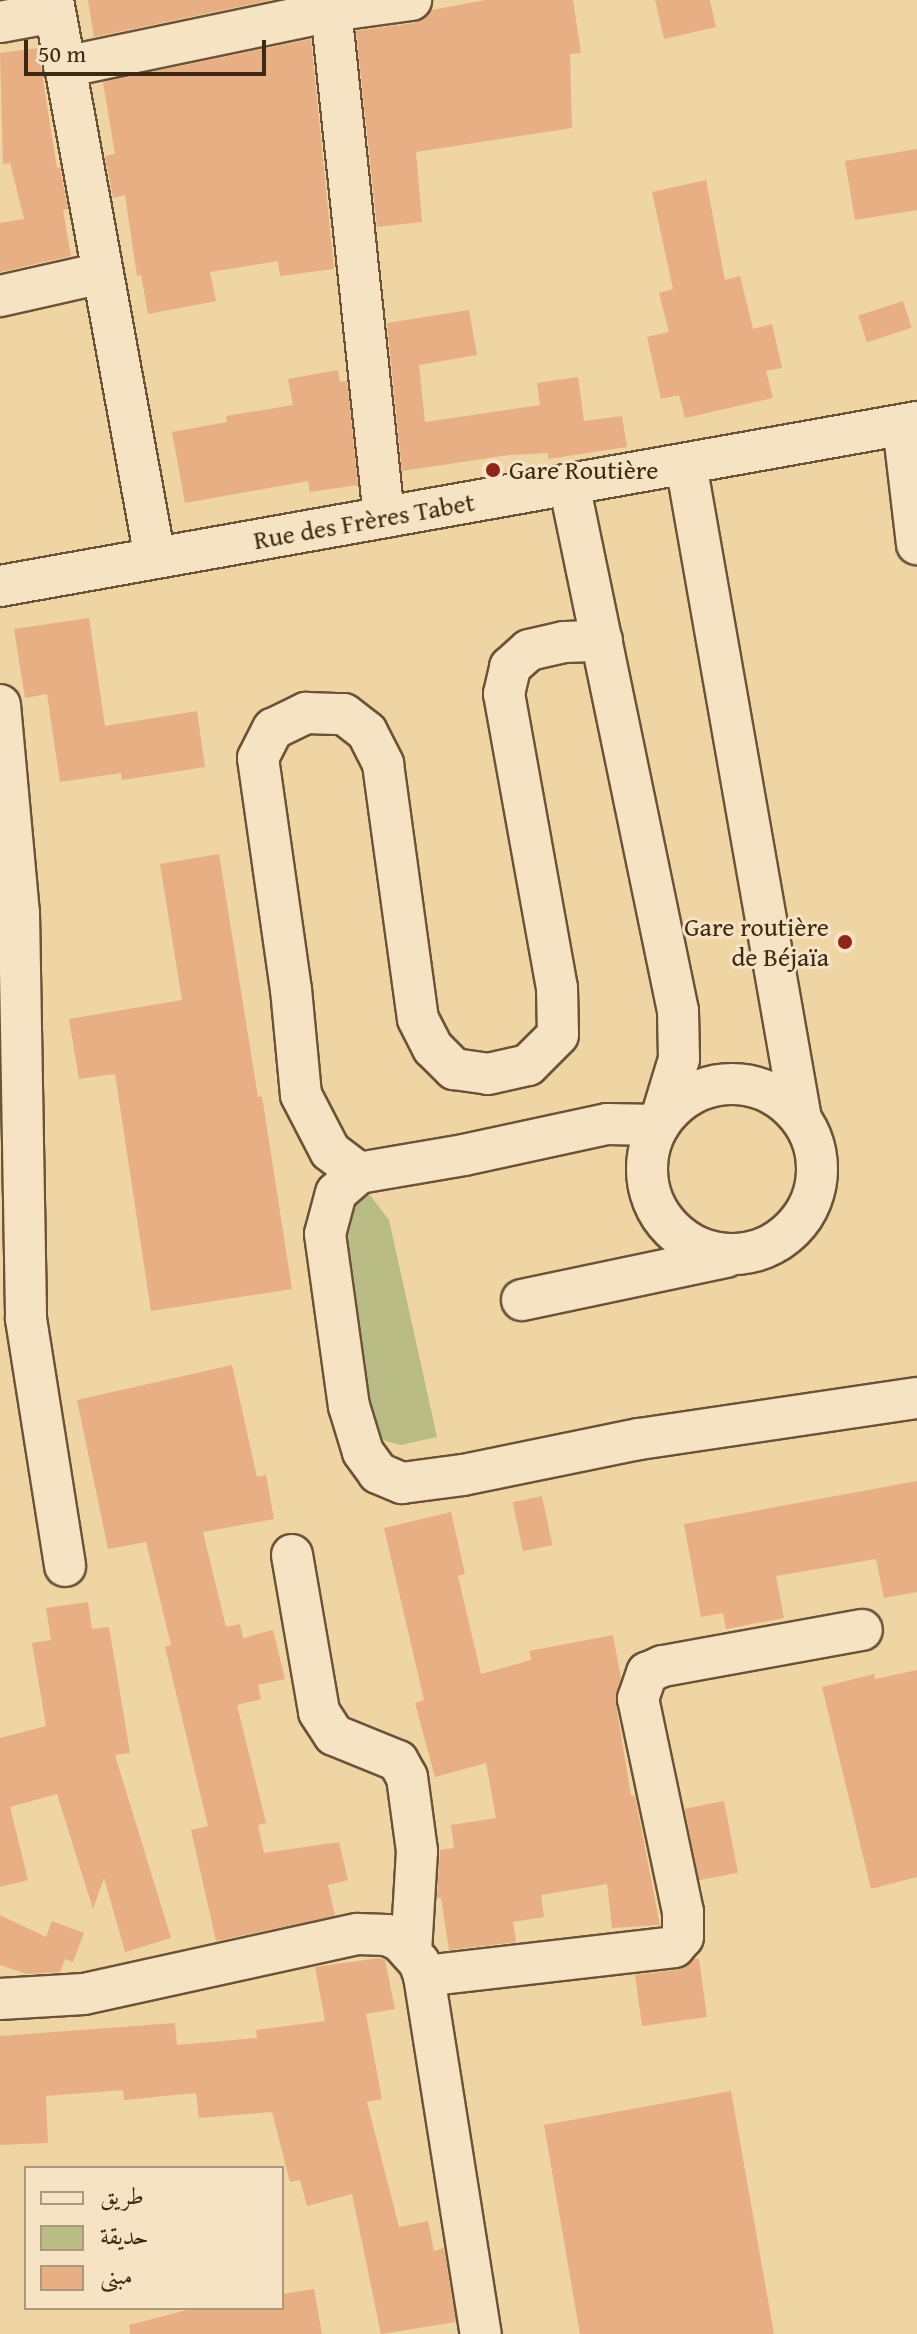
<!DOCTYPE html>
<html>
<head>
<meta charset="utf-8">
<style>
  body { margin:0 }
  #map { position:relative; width:917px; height:2334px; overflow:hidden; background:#efd4a4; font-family:"Gentium Book Plus",Amiri,serif }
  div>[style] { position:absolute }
  .green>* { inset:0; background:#babc85 }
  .building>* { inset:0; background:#e8af84; transform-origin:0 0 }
  .roads { filter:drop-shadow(2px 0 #6c5337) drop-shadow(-2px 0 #6c5337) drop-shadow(0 2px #6c5337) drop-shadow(0 -2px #6c5337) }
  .minor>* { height:40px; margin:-20px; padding:0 20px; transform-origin:20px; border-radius:20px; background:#f5e3c4 }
  .minor>.ring { margin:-20px; padding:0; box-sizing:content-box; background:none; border:40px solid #f5e3c4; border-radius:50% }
  .dots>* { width:22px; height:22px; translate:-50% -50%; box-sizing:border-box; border:4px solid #f5e3c4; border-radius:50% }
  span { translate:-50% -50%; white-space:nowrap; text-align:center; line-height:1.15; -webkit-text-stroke:6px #f5e3c4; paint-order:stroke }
  .poi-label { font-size:26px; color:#402813 }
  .left { translate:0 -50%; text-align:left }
  .right { translate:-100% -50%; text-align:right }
  .street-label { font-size:26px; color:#402813 }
  .legend { position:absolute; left:24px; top:2166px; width:260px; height:144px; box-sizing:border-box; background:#f5e3c4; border:2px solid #ad987d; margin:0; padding:10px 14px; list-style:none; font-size:24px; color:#402813 }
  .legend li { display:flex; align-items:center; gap:16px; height:40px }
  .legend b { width:40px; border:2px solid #ad987d }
  .scale { position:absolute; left:24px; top:40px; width:242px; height:36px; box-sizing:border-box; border:4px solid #402813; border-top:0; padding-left:10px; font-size:24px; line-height:28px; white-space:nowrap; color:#402813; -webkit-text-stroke:6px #f5e3c4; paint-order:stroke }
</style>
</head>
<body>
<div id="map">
  <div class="green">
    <div style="clip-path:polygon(370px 1195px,389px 1220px,437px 1437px,401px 1445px,385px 1441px,373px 1429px,339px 1233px,356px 1198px)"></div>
  </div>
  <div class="building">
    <div style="clip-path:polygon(88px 0,271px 0,94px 37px)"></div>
    <div style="clip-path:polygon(486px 0,573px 0,581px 53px,570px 54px,572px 128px,416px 152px,422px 222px,377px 227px,356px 31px,414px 23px,431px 10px)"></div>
    <div style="clip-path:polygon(655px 0,710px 0,716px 27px,664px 39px)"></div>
    <div style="clip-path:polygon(311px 39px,334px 269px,280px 276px,278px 261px,210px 272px,216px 301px,148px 314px,141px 275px,137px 276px,125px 195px,113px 198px,105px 156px,115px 154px,103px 82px)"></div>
    <div style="clip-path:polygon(38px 48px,57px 168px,60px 167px,68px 209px,63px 210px,71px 256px,0 272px,0 223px,24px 219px,10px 163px,3px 164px,0 53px)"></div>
    <div style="clip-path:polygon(917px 149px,917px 210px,855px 220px,845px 161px)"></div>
    <div style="clip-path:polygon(706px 180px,725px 280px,740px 276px,753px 329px,772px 324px,782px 368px,766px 371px,773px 398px,685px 418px,679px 395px,661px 399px,647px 337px,669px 332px,659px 293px,673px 289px,652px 192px)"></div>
    <div style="left:903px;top:301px;width:28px;height:47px;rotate:72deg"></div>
    <div style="clip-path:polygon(469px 310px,477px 355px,419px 365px,425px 422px,540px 405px,537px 383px,578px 377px,584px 421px,622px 416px,627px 447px,548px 459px,548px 453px,509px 455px,402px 471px,387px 323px)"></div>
    <div style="clip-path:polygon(338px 370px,340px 382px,347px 381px,358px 485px,310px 492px,308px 481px,185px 503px,172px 432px,227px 422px,226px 416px,293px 405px,288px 379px)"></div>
    <div style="clip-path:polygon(89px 618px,105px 726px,197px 711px,205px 767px,122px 780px,121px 773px,60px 782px,47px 694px,25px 698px,14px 629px)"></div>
    <div style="clip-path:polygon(219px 854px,258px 1097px,262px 1096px,292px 1289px,151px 1311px,115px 1074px,79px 1079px,69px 1019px,182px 1000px,160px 864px)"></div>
    <div style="clip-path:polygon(232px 1365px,257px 1477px,266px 1475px,274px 1519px,203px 1532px,226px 1627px,240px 1624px,243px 1638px,273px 1630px,285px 1679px,258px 1685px,261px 1699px,237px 1705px,266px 1823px,258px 1825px,264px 1853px,339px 1842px,348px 1880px,328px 1885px,335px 1916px,216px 1941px,191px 1830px,208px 1826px,165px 1647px,171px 1645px,146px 1542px,108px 1549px,77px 1400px)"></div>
    <div style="clip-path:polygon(917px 1481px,917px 1592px,884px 1598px,876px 1559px,776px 1576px,784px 1618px,726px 1629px,723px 1613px,701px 1617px,684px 1524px)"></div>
    <div style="left:542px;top:1496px;width:50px;height:30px;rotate:78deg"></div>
    <div style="clip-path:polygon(451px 1512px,465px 1574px,458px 1576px,481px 1674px,531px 1660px,529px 1651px,613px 1635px,621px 1678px,616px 1704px,631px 1796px,635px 1796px,660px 1925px,612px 1928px,607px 1884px,541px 1895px,544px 1917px,513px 1922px,516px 1942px,449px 1950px,441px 1898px,437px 1898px,440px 1850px,454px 1848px,451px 1825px,496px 1818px,486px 1763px,435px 1777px,415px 1703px,424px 1700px,384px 1528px)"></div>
    <div style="clip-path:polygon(88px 1602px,92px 1629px,109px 1627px,130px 1753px,115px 1755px,171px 1938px,125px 1952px,104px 1878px,93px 1909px,57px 1794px,10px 1807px,28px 1880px,0 1887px,0 1738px,46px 1726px,32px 1643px,51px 1640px,46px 1608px)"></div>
    <div style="clip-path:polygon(917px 1670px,917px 1877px,871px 1889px,822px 1687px,874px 1674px,875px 1679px)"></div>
    <div style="left:724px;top:1801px;width:73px;height:40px;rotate:79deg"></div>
    <div style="clip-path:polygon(0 1915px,46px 1937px,52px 1921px,84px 1933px,73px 1962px,65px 1959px,60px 1972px,27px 1974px,0 1965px)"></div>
    <div style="clip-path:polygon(379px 1958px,385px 1960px,395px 2009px,366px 2014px,382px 2099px,367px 2102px,399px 2227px,428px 2221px,434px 2251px,444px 2248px,456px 2322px,381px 2334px,352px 2194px,307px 2206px,300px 2180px,290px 2182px,272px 2112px,199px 2118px,196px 2093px,124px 2100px,123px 2090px,46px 2096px,48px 2143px,0 2145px,0 2036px,175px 2023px,177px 2045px,257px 2038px,256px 2030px,325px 2021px,315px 1967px)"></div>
    <div style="clip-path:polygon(694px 1959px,699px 1959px,707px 2017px,642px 2026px,635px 1975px,677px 1970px)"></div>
    <div style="clip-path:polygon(731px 2091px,774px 2334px,580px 2334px,544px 2125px)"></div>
    <div style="clip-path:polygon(314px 2289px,322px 2334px,130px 2334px,129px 2325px,195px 2308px,282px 2308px,282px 2294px)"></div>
  </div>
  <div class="roads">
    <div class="minor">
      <div style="left:53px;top:0;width:567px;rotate:79.64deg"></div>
      <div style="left:330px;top:0;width:520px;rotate:84.04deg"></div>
      <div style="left:0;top:22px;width:55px;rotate:-10.5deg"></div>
      <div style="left:64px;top:67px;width:273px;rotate:-11.8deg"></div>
      <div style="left:331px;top:11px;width:81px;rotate:-7.8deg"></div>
      <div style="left:0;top:296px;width:105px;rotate:-12.7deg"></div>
      <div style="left:903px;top:425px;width:120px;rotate:83.3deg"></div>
      <div style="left:686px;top:464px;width:665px;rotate:80.04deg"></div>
      <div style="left:569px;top:484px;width:538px;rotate:78.31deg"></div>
      <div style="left:678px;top:1011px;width:48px;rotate:88.8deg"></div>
      <div style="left:679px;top:1059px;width:69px;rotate:106.9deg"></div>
      <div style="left:659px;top:1125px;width:52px;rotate:-178.9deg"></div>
      <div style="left:607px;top:1124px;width:146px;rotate:167.8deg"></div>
      <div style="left:464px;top:1155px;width:107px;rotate:170.3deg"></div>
      <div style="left:359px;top:1173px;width:30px;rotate:139deg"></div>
      <div style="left:336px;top:1193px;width:42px;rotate:105deg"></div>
      <div style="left:325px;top:1234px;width:174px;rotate:82.1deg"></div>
      <div style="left:349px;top:1406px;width:48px;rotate:73.1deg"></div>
      <div style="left:363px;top:1452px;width:26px;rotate:54deg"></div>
      <div style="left:378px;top:1473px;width:26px;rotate:23deg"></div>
      <div style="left:402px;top:1483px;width:62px;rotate:-7.5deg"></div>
      <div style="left:463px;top:1475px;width:180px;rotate:-11.6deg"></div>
      <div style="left:639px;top:1439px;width:281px;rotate:-8.4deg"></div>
      <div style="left:0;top:586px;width:932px;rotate:-10.14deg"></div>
      <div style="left:0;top:705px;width:209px;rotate:84.8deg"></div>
      <div style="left:19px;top:913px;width:406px;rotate:89deg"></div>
      <div style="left:26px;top:1319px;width:250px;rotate:81deg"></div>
      <div class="ring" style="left:647px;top:1084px;width:130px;height:130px"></div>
      <div style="left:359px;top:1173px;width:36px;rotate:-143deg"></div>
      <div style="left:330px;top:1151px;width:63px;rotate:-117.4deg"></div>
      <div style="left:301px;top:1095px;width:105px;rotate:-95.4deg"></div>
      <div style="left:291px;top:990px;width:234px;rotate:-98.1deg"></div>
      <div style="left:258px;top:758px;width:33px;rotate:-63deg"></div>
      <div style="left:273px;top:729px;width:37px;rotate:-26deg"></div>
      <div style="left:306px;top:713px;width:38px;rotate:2deg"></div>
      <div style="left:344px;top:714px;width:29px;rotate:38deg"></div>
      <div style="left:367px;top:732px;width:36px;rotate:63deg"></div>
      <div style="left:383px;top:764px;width:257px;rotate:82.2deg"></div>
      <div style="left:418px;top:1019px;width:33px;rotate:63deg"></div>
      <div style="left:433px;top:1048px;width:30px;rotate:45deg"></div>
      <div style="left:454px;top:1069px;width:34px;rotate:8deg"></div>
      <div style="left:488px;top:1074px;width:41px;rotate:-12.7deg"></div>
      <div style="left:528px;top:1065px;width:42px;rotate:-45deg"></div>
      <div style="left:558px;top:1035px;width:47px;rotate:-91.2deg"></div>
      <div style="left:557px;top:988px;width:299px;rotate:-100.2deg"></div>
      <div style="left:504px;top:694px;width:28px;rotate:-77deg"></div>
      <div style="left:510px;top:667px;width:25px;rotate:-42deg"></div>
      <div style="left:529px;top:650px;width:36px;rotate:-13deg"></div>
      <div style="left:564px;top:642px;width:38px;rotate:-2deg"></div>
      <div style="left:522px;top:1300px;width:208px;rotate:-11.9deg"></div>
      <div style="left:292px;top:1555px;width:159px;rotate:80.2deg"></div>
      <div style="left:319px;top:1712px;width:27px;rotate:57deg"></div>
      <div style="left:334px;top:1735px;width:69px;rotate:22.1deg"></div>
      <div style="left:398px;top:1761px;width:18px;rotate:61deg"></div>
      <div style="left:407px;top:1777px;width:75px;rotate:82.3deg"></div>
      <div style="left:417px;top:1851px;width:100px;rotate:93.4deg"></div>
      <div style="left:424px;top:1976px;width:252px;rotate:-6.6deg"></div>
      <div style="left:674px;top:1947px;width:13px;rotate:-48deg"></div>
      <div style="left:683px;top:1937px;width:25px;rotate:-90deg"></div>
      <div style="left:683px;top:1912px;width:218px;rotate:-101.9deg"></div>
      <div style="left:638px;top:1699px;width:28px;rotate:-71deg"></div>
      <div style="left:647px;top:1673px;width:17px;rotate:-24deg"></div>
      <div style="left:663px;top:1666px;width:202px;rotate:-10.3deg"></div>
      <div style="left:0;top:1999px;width:84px;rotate:-3.4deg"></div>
      <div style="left:84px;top:1994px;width:280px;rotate:-12.4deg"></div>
      <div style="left:358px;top:1934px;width:29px;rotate:2deg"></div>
      <div style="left:387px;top:1935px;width:14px;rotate:25deg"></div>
      <div style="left:400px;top:1941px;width:28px;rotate:48deg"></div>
      <div style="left:419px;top:1962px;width:15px;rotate:70deg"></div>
      <div style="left:424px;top:1976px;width:363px;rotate:81deg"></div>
    </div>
  </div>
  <div class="dots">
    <div style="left:493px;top:470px;background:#8f2418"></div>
    <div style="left:845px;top:942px;background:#8f2418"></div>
  </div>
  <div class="poi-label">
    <span class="left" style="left:509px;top:470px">Gare Routière</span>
    <span class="right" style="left:829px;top:942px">Gare routière<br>de Béjaïa</span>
  </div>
  <div class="street-label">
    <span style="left:364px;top:521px;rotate:-10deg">Rue des Frères Tabet</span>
  </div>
  <ul class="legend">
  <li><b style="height:10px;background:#f5e3c4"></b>طريق</li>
  <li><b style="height:22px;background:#babc85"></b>حديقة</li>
  <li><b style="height:22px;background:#e8af84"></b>مبنى</li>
  </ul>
  <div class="scale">50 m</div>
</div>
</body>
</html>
